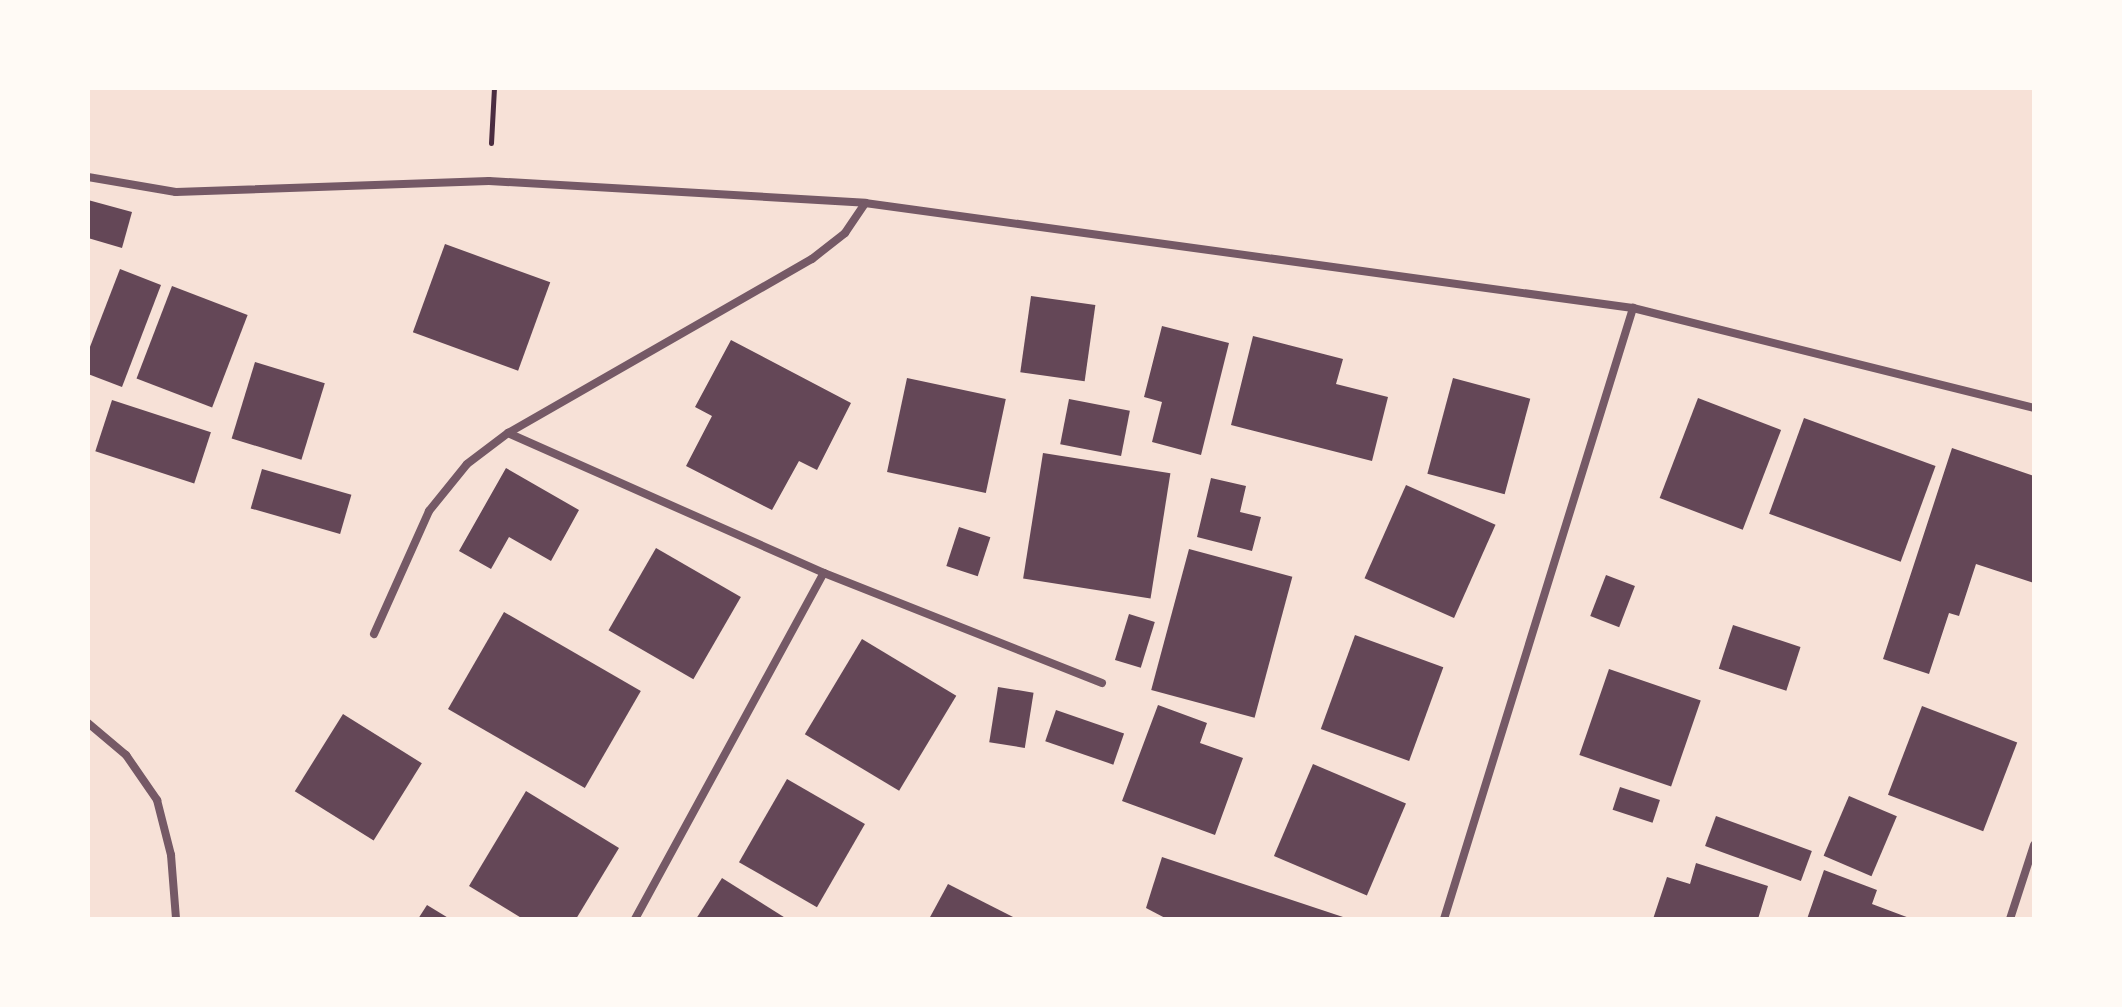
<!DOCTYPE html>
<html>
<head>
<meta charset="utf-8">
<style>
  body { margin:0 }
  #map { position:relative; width:2122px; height:1007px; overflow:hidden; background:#f7e1d7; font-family:Overpass,sans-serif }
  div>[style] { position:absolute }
  .building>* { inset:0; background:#644757; transform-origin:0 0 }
  .path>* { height:5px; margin:-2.5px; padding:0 2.5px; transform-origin:2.5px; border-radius:2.5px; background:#4a2c40 }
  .minor>* { height:8px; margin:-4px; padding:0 4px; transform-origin:4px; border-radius:4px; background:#755966 }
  span { translate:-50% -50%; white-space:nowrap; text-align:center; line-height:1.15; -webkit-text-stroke:7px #fffaf5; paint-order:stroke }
  .frame { position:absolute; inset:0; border:90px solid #fffaf5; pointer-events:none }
</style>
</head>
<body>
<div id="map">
  <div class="building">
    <div style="clip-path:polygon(88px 200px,132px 212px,122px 248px,88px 238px)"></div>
    <div style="left:445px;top:244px;width:112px;height:94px;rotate:20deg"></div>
    <div style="clip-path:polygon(120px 269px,161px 285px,122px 387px,88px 374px,88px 352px)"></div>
    <div style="left:172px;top:286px;width:81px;height:99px;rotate:21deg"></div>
    <div style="left:1031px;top:296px;width:65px;height:77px;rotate:8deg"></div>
    <div style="clip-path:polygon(1162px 326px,1229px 343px,1201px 455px,1152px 442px,1162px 402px,1144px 397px)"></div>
    <div style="clip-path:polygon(1253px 336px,1343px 359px,1336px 384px,1388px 397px,1372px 461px,1231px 425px)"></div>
    <div style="clip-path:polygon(731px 340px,851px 403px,817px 470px,799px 461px,772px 510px,686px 466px,712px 416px,695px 407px)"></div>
    <div style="left:255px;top:362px;width:73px;height:80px;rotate:17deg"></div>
    <div style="left:907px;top:378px;width:101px;height:96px;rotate:12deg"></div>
    <div style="left:1453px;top:378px;width:80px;height:99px;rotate:15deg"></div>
    <div style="left:1698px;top:398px;width:89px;height:107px;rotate:21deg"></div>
    <div style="left:1069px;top:399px;width:62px;height:46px;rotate:11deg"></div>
    <div style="left:112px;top:400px;width:104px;height:54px;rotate:18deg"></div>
    <div style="left:1804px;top:418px;width:140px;height:102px;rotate:20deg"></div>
    <div style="clip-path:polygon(1952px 448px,2034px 476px,2034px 583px,1976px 564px,1959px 616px,1949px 613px,1929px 674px,1883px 659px)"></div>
    <div style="left:1043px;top:453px;width:129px;height:127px;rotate:9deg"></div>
    <div style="clip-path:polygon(506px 468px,579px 510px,551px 561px,509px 537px,491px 569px,459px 551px)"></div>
    <div style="left:262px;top:469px;width:93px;height:41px;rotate:16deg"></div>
    <div style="clip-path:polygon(1211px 478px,1246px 486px,1240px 512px,1261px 517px,1252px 551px,1197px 537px)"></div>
    <div style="left:1406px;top:485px;width:98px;height:102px;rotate:24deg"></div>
    <div style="left:959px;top:527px;width:33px;height:41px;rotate:18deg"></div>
    <div style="left:656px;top:548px;width:98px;height:95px;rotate:30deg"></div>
    <div style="left:1189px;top:549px;width:107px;height:146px;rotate:15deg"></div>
    <div style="left:1606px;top:575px;width:31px;height:44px;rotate:21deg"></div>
    <div style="left:504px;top:612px;width:158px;height:112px;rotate:30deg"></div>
    <div style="left:1129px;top:614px;width:27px;height:48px;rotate:17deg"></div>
    <div style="left:1733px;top:625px;width:71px;height:46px;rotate:18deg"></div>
    <div style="left:1355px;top:635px;width:94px;height:100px;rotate:20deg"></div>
    <div style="left:862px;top:639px;width:110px;height:111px;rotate:31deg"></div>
    <div style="left:1609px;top:669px;width:97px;height:91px;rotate:19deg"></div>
    <div style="left:998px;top:687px;width:36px;height:56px;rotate:9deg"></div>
    <div style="clip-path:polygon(1158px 705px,1207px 723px,1200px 743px,1243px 758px,1215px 835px,1122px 801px)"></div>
    <div style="left:1922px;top:706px;width:102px;height:95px;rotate:21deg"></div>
    <div style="left:1056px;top:710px;width:72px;height:33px;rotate:19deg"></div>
    <div style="left:343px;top:714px;width:93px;height:91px;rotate:32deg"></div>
    <div style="left:1313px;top:764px;width:101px;height:100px;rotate:23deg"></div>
    <div style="left:787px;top:779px;width:90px;height:96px;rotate:30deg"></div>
    <div style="left:1620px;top:787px;width:42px;height:24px;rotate:18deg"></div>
    <div style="clip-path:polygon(526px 791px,619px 848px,576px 919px,523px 919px,469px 886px)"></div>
    <div style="left:1849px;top:796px;width:52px;height:65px;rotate:23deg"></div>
    <div style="left:1716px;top:816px;width:102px;height:32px;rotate:20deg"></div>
    <div style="clip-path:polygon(1162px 857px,1346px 918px,1346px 919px,1167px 919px,1146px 908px)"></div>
    <div style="clip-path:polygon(1696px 863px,1768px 886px,1758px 919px,1653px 919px,1667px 877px,1690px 884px)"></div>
    <div style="clip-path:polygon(1824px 870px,1877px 890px,1872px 904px,1912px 919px,1807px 919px)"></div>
    <div style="clip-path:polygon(722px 878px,787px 919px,696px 919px)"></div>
    <div style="clip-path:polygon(948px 884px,1017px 919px,929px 919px)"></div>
    <div style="clip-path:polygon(427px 905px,450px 919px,418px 919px)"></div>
  </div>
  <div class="path">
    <div style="left:491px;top:143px;width:55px;rotate:-86.9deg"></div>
  </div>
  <div class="minor">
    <div style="left:88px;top:177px;width:89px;rotate:9.7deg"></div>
    <div style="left:176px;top:192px;width:313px;rotate:-2deg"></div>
    <div style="left:489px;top:181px;width:377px;rotate:3.3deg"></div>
    <div style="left:865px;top:203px;width:775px;rotate:7.79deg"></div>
    <div style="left:1633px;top:308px;width:413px;rotate:14deg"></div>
    <div style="left:508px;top:433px;width:346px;rotate:23.9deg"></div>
    <div style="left:824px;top:573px;width:299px;rotate:21.6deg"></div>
    <div style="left:374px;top:634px;width:135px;rotate:-65.9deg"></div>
    <div style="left:429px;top:511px;width:60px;rotate:-51deg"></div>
    <div style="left:467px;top:464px;width:51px;rotate:-37.1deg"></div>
    <div style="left:508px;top:433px;width:350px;rotate:-29.8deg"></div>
    <div style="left:812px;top:259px;width:42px;rotate:-38.2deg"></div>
    <div style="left:845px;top:233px;width:36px;rotate:-56deg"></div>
    <div style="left:88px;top:723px;width:50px;rotate:40.1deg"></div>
    <div style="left:126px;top:755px;width:55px;rotate:55.4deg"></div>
    <div style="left:157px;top:800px;width:57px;rotate:75.7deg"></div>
    <div style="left:171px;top:855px;width:64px;rotate:85.5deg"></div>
    <div style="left:635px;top:919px;width:394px;rotate:-61.4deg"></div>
    <div style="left:1444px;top:919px;width:640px;rotate:-72.81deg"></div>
    <div style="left:2010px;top:919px;width:78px;rotate:-72deg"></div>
  </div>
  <div class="frame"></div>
</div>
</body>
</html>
